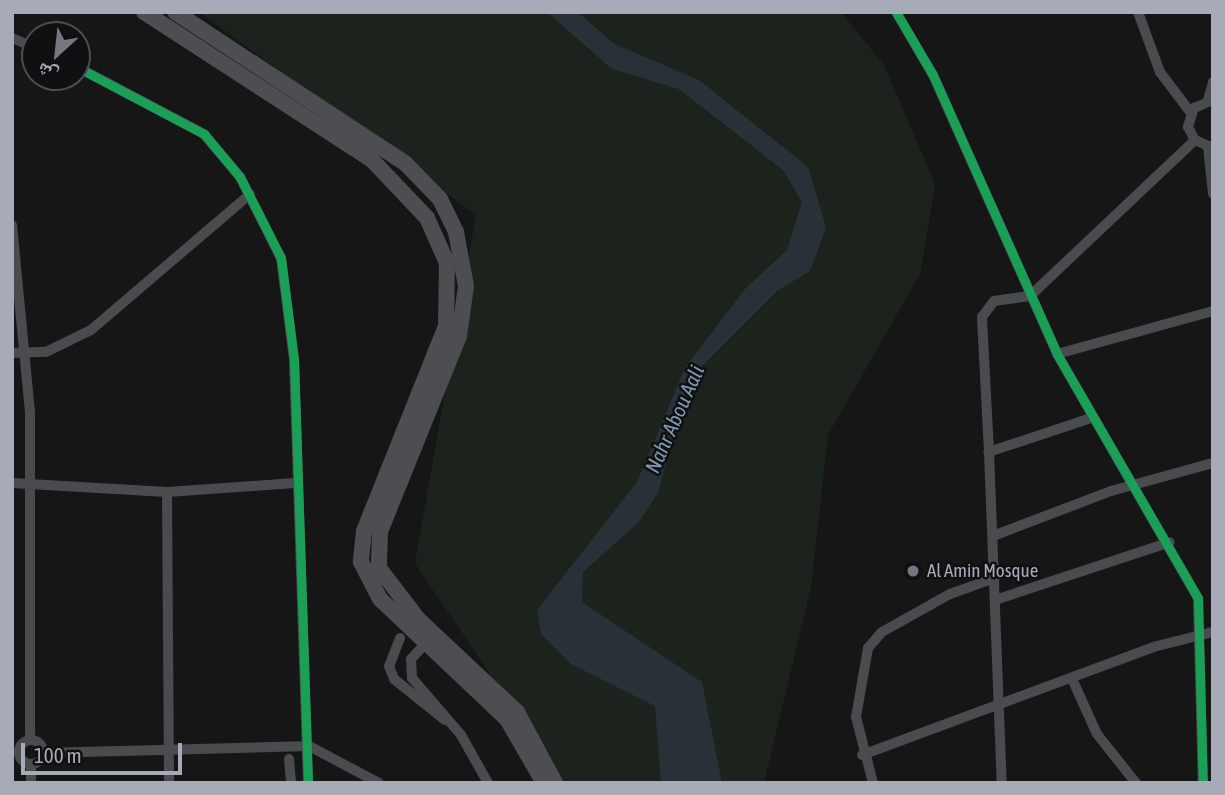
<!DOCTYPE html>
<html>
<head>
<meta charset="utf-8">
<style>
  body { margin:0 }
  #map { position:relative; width:1225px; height:795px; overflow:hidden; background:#161616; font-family:"Asap Condensed","Noto Naskh Arabic",sans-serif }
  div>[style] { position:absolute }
  .green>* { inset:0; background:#1c231d }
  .water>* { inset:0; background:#293138 }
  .street>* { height:10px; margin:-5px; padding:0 5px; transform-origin:5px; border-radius:5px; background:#4a4b4f }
  .street>.ring { margin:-5px; padding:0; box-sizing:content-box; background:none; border:10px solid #4a4b4f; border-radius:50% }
  .primary>* { height:16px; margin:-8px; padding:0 8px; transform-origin:8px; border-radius:8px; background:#4c4e51 }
  .cycleway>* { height:9px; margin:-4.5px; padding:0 4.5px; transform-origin:4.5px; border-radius:4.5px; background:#1a9f57 }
  .dots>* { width:19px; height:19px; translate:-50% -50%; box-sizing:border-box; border:4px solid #101012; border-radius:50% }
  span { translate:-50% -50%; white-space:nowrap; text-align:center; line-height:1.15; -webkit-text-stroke:5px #101012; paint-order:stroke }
  .poi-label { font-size:19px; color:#a7abb7 }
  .left { translate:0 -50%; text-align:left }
  .water-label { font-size:21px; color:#7d99b3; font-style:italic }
  .frame { position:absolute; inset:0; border:14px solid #a7abb7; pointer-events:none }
  .north { position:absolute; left:21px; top:21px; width:70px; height:70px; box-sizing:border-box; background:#101012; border:2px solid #4c4e54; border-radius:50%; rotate:207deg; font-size:19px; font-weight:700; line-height:28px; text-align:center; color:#a7abb7 }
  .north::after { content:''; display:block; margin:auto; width:24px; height:32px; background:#74777f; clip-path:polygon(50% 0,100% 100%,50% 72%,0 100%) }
  .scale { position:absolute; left:21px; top:743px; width:161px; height:32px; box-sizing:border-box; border:4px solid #a7abb7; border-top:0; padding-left:9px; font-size:21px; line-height:24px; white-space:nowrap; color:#a7abb7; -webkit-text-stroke:5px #101012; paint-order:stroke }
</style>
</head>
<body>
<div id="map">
  <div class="green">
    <div style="clip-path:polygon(199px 12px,841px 12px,884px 65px,935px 184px,920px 274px,828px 435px,811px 587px,764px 783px,563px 783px,415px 563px,476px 215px)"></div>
  </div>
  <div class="water">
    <div style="clip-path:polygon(547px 12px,577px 12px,615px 44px,699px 80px,808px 167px,826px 227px,810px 271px,777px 291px,700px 368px,683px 399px,658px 493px,639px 522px,583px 572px,582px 602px,702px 682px,722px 783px,661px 783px,655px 706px,571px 664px,541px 634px,537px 610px,637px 482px,685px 368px,745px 289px,787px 250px,802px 202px,783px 170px,679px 89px,612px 69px)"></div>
  </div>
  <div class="street">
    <div style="left:896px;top:12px;width:73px;rotate:59.6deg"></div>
    <div style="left:933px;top:75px;width:305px;rotate:66deg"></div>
    <div style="left:1057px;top:354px;width:282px;rotate:60deg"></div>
    <div style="left:1198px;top:598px;width:185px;rotate:88.5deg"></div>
    <div style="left:1138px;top:12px;width:64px;rotate:69.9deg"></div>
    <div style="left:1160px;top:72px;width:51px;rotate:52.9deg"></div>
    <div style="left:12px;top:38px;width:25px;rotate:23deg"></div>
    <div style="left:77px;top:67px;width:144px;rotate:27.8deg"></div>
    <div style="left:204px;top:134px;width:56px;rotate:50.1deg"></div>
    <div style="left:240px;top:177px;width:91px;rotate:63.2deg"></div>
    <div style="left:281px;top:258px;width:103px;rotate:82.7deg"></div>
    <div style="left:294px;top:360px;width:423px;rotate:88.1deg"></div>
    <div style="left:1208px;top:100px;width:19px;rotate:-74deg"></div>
    <div style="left:1213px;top:100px;width:21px;rotate:157deg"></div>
    <div style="left:1194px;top:108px;width:20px;rotate:108deg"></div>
    <div style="left:1188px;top:127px;width:15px;rotate:62deg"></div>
    <div style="left:1195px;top:140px;width:20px;rotate:24deg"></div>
    <div style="left:1208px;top:147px;width:47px;rotate:83.9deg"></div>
    <div style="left:12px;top:225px;width:187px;rotate:84.5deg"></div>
    <div style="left:30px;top:411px;width:329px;rotate:90deg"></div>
    <div style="left:12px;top:353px;width:34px;rotate:-2deg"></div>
    <div style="left:46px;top:352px;width:50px;rotate:-26.1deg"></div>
    <div style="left:91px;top:330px;width:209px;rotate:-40.5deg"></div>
    <div style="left:1057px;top:354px;width:162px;rotate:-15.4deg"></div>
    <div style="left:1091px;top:418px;width:108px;rotate:161.6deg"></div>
    <div style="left:989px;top:452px;width:135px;rotate:-93deg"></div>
    <div style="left:982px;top:317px;width:20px;rotate:-53deg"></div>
    <div style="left:994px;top:301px;width:36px;rotate:-8deg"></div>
    <div style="left:1030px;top:296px;width:227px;rotate:-43.4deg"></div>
    <div style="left:989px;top:452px;width:331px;rotate:87.8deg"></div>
    <div style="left:12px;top:483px;width:155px;rotate:3.3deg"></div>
    <div style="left:167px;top:492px;width:128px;rotate:-4deg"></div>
    <div style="left:167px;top:492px;width:291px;rotate:89.6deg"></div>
    <div style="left:993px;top:536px;width:126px;rotate:-20.9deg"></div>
    <div style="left:1111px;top:491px;width:106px;rotate:-15.4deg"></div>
    <div style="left:995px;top:600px;width:184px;rotate:-18.3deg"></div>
    <div style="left:400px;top:638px;width:30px;rotate:111deg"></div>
    <div style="left:389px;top:666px;width:14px;rotate:69deg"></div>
    <div style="left:394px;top:679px;width:65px;rotate:38.8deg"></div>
    <div style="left:426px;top:643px;width:22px;rotate:133deg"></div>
    <div style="left:411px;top:659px;width:19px;rotate:87deg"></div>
    <div style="left:412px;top:678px;width:75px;rotate:49.3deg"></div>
    <div style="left:461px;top:735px;width:55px;rotate:60.6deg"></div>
    <div style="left:1073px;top:681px;width:58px;rotate:65.6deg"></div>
    <div style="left:1097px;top:734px;width:63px;rotate:51.5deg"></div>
    <div class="ring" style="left:19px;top:740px;width:14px;height:14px"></div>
    <div style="left:43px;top:753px;width:266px;rotate:-1.5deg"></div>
    <div style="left:309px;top:746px;width:79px;rotate:27.9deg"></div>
    <div style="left:862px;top:755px;width:314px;rotate:-20.3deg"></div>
    <div style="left:1157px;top:646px;width:58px;rotate:-14deg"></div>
    <div style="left:289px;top:759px;width:24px;rotate:85deg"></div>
    <div style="left:31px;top:783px;width:19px;rotate:-90deg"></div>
    <div style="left:873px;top:783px;width:68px;rotate:-104.4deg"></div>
    <div style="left:856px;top:717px;width:70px;rotate:-80.1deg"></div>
    <div style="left:868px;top:648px;width:21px;rotate:-49deg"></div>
    <div style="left:882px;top:632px;width:78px;rotate:-29.2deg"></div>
    <div style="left:950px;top:594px;width:48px;rotate:-19.6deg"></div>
  </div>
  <div class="primary">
    <div style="left:144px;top:12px;width:272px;rotate:33deg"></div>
    <div style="left:372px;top:160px;width:80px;rotate:46.5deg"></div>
    <div style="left:427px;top:218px;width:49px;rotate:66deg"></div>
    <div style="left:447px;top:263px;width:63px;rotate:90.9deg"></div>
    <div style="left:446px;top:326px;width:221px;rotate:111.8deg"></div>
    <div style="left:364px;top:531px;width:31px;rotate:96deg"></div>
    <div style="left:361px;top:562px;width:42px;rotate:62.8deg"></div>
    <div style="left:380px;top:599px;width:175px;rotate:43.4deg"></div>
    <div style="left:507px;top:719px;width:74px;rotate:60deg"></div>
    <div style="left:175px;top:12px;width:275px;rotate:33.3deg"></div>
    <div style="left:405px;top:163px;width:50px;rotate:45.8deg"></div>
    <div style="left:440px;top:199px;width:37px;rotate:64deg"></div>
    <div style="left:456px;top:232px;width:55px;rotate:79.5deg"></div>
    <div style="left:466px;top:286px;width:50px;rotate:98deg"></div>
    <div style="left:459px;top:336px;width:211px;rotate:112deg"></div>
    <div style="left:380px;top:532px;width:36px;rotate:92deg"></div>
    <div style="left:379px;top:568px;width:64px;rotate:52.6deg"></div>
    <div style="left:418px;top:619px;width:136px;rotate:43.2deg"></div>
    <div style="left:517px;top:712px;width:81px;rotate:61.8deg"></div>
  </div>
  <div class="cycleway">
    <div style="left:896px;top:12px;width:73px;rotate:59.6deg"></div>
    <div style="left:933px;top:75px;width:305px;rotate:66deg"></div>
    <div style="left:1057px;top:354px;width:282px;rotate:60deg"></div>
    <div style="left:1198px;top:598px;width:185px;rotate:88.5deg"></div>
    <div style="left:77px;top:67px;width:144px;rotate:27.8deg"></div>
    <div style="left:204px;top:134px;width:56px;rotate:50.1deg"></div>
    <div style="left:240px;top:177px;width:91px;rotate:63.2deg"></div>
    <div style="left:281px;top:258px;width:103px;rotate:82.7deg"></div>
    <div style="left:294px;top:360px;width:423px;rotate:88.1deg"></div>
  </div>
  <div class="dots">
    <div style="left:913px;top:571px;background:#74777f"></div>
  </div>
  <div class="poi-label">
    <span class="left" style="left:927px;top:571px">Al Amin Mosque</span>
  </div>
  <div class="water-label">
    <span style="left:674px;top:419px;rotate:-66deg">Nahr Abou Aali</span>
  </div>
  <div class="frame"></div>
  <div class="north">ش</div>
  <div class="scale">100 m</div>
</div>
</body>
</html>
